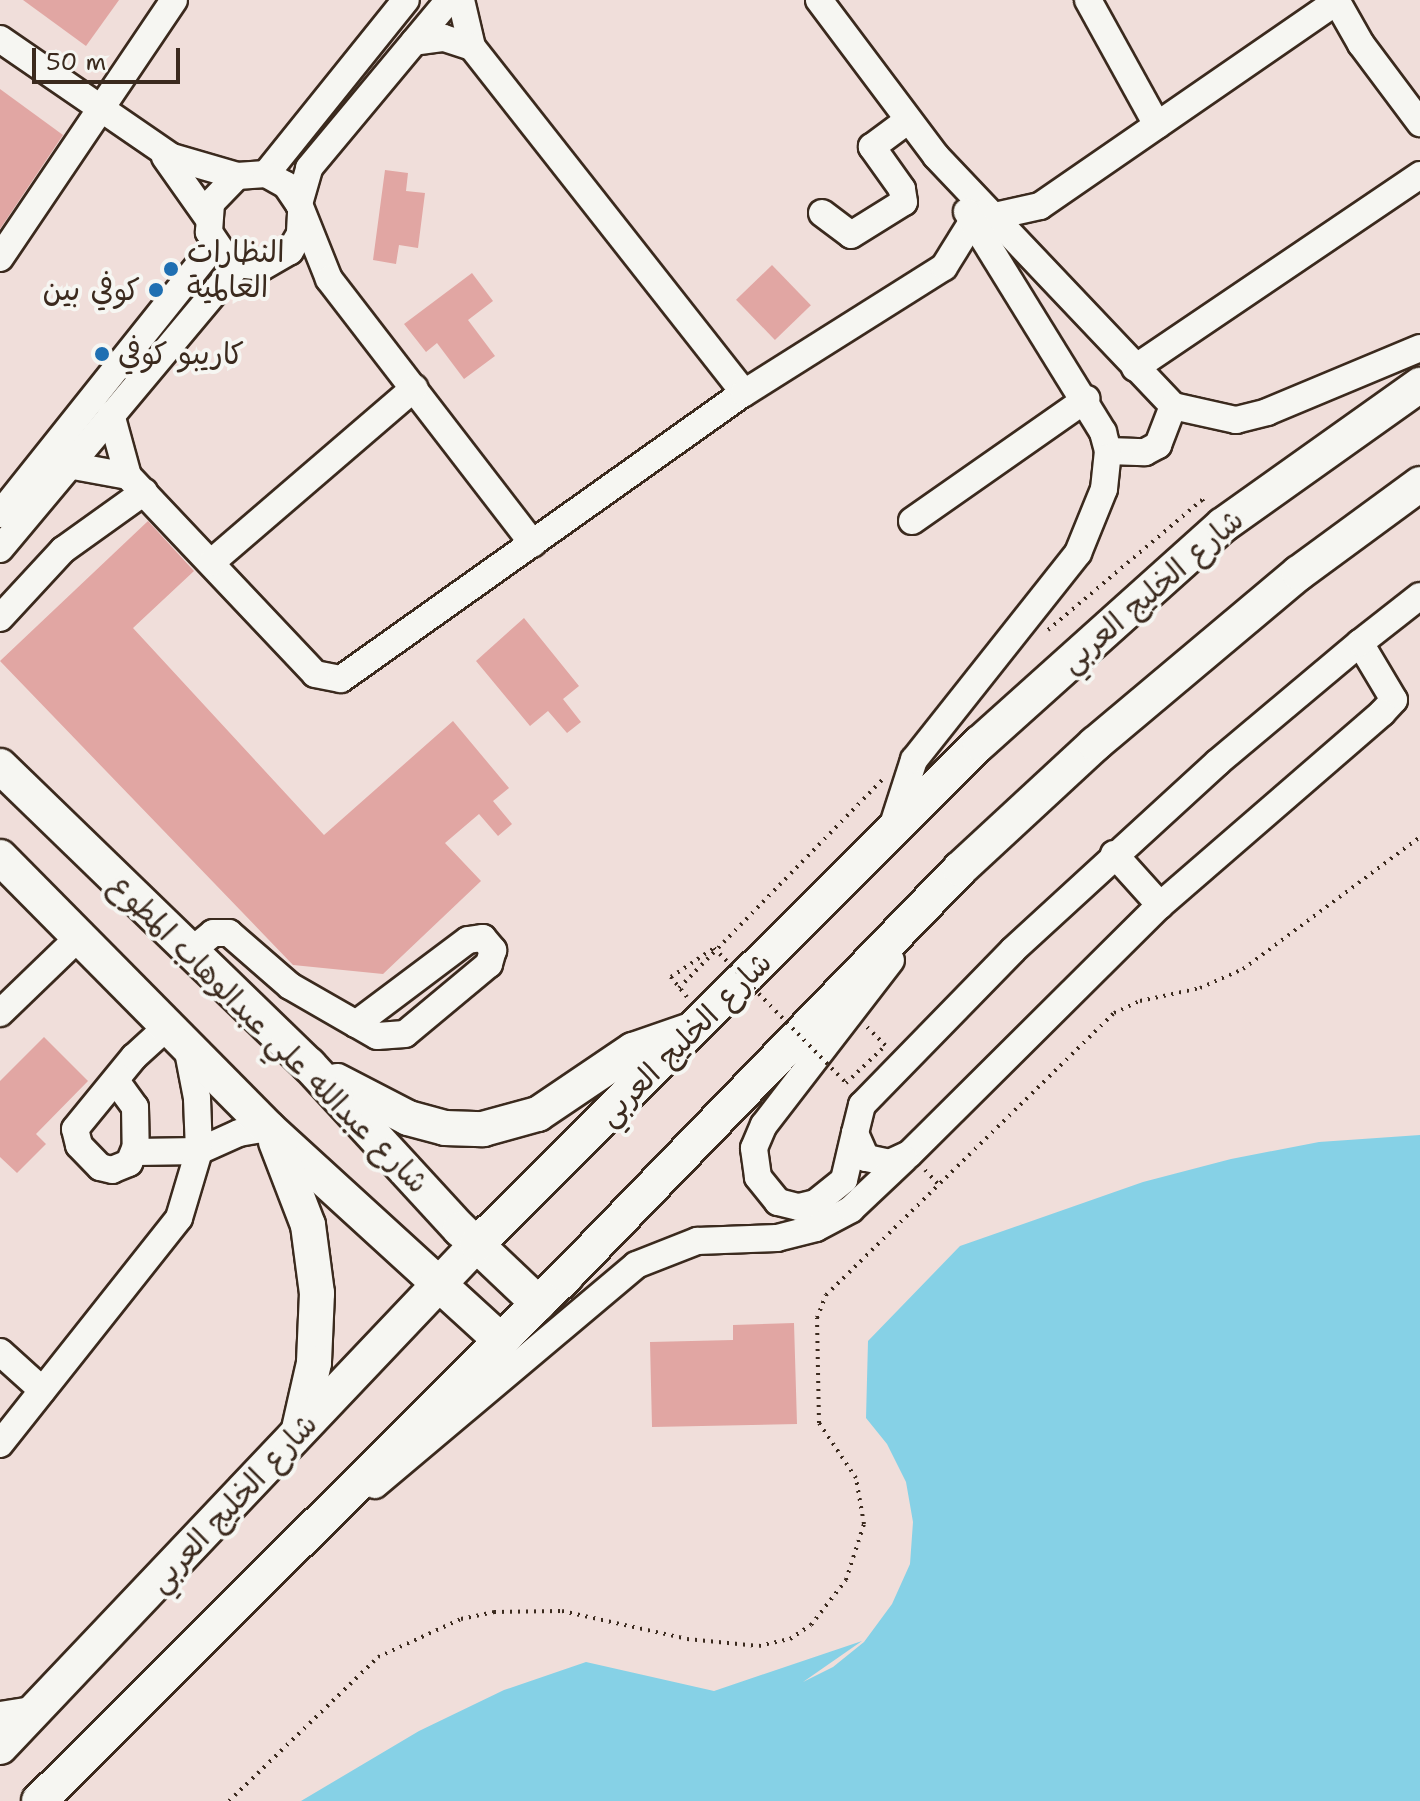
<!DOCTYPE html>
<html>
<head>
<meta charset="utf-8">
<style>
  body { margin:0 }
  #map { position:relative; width:1420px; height:1801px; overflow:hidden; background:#f0deda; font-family:"Shantell Sans","Playpen Sans Arabic",sans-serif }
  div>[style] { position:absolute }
  .water>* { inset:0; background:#86d1e6 }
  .building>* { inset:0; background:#e1a6a3; transform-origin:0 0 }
  .path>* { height:4px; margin-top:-2px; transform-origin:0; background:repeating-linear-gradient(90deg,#3b2a1e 0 2px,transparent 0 8px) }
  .roads { filter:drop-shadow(2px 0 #3b2a1e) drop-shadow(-2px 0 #3b2a1e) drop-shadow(0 2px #3b2a1e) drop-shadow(0 -2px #3b2a1e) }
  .minor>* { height:26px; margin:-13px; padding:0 13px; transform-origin:13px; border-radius:13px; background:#f6f6f2 }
  .major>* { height:34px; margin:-17px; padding:0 17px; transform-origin:17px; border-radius:17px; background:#f6f6f2 }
  .path-bridge>* { height:4px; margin-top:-2px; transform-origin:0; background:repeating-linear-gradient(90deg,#3b2a1e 0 2px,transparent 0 8px) }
  .dots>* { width:22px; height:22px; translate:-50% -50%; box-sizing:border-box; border:4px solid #f6f6f2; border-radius:50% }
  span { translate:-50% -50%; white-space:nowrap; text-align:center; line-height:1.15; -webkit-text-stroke:8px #f6f6f2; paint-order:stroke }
  .poi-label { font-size:30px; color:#3b2a1e }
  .left { translate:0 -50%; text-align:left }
  .right { translate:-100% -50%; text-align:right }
  .street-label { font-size:30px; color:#3b2a1e }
  .scale { position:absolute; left:32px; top:48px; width:148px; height:36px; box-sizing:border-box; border:4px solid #3b2a1e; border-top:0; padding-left:10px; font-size:24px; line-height:28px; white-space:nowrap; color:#3b2a1e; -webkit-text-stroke:6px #f6f6f2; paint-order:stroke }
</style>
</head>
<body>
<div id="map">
  <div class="water">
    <div style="clip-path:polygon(1420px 1135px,1420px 1801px,301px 1801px,419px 1731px,504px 1690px,586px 1662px,714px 1691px,862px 1641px,803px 1682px,833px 1667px,864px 1642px,892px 1604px,910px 1564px,913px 1522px,906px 1482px,887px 1444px,866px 1418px,868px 1341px,960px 1246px,1143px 1182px,1231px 1159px,1319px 1142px)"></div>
  </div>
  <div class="building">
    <div style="clip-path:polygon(23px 0,119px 0,86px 46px)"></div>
    <div style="clip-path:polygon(0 89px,63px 135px,0 229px)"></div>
    <div style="clip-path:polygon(385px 170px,408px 173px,406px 191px,425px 193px,418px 248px,399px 245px,396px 264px,373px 260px)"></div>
    <div style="left:772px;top:265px;width:56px;height:50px;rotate:46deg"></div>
    <div style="clip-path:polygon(472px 273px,493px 301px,468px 320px,495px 356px,464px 379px,437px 343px,426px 352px,404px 324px)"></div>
    <div style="clip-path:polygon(148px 521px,194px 571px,133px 628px,324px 835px,453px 721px,509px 788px,493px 801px,512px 824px,498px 836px,479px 814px,445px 843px,481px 881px,383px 974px,293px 965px,0 661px)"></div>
    <div style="clip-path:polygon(524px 618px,579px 686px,563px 699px,581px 722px,567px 733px,548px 711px,530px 726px,476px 661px)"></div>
    <div style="clip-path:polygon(44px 1037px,88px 1081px,36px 1134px,46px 1144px,17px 1173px,0 1157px,0 1081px)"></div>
    <div style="clip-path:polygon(794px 1323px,797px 1424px,652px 1427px,650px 1342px,733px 1340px,733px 1325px)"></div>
  </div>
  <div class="path">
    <div style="left:1048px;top:630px;width:202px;rotate:-40.2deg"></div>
    <div style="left:1202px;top:500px;width:5px;rotate:53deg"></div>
    <div style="left:679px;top:988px;width:293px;rotate:-45.7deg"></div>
    <div style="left:687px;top:997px;width:26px;rotate:-129deg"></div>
    <div style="left:671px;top:977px;width:52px;rotate:-34deg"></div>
    <div style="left:867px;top:1027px;width:31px;rotate:45deg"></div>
    <div style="left:846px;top:1083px;width:55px;rotate:-43.5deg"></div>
    <div style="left:925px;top:1170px;width:19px;rotate:47deg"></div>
    <div style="left:229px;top:1801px;width:207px;rotate:-44deg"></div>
    <div style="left:378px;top:1657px;width:91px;rotate:-24.6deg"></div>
    <div style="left:461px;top:1619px;width:34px;rotate:-12deg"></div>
    <div style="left:494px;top:1612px;width:68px;rotate:-0.8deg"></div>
    <div style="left:562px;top:1611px;width:128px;rotate:12.6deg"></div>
    <div style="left:687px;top:1639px;width:72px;rotate:5.6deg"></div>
    <div style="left:759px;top:1646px;width:32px;rotate:-13deg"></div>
    <div style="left:790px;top:1639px;width:25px;rotate:-34deg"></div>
    <div style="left:811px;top:1625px;width:57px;rotate:-52.1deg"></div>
    <div style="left:846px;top:1580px;width:59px;rotate:-72.2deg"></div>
    <div style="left:864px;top:1524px;width:47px;rotate:-99.9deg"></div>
    <div style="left:856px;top:1478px;width:66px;rotate:-123.9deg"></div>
    <div style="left:819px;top:1423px;width:105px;rotate:-91.1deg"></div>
    <div style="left:817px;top:1318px;width:25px;rotate:-69deg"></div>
    <div style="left:826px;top:1295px;width:403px;rotate:-44.4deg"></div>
    <div style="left:1114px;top:1013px;width:29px;rotate:-25deg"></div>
    <div style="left:1140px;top:1001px;width:61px;rotate:-12.2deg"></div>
    <div style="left:1200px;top:988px;width:47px;rotate:-23.8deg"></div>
    <div style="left:1243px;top:969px;width:221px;rotate:-36.7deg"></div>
  </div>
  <div class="roads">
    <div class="minor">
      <div style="left:461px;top:0;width:48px;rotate:76.8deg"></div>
      <div style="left:472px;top:47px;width:440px;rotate:51.8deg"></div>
      <div style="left:819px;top:0;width:195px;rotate:53.1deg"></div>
      <div style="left:936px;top:156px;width:344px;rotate:46.5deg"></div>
      <div style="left:1173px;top:406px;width:65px;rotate:12.5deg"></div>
      <div style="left:1236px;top:420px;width:32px;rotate:-14deg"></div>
      <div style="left:1267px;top:412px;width:166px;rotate:-22.7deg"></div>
      <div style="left:1088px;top:0;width:143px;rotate:61.1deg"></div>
      <div style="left:1336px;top:0;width:51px;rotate:60.4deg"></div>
      <div style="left:1361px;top:44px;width:99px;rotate:53.2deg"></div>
      <div style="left:0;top:39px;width:209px;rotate:34.5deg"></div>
      <div style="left:172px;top:157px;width:68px;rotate:16.3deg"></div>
      <div style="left:414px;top:42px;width:30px;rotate:-8deg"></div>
      <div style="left:444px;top:38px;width:29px;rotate:18deg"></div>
      <div style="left:165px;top:157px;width:75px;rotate:54.8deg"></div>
      <div style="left:266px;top:174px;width:223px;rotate:-51.2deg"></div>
      <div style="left:299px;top:204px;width:37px;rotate:-74deg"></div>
      <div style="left:309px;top:168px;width:219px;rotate:-50.2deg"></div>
      <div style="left:301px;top:213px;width:21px;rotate:93deg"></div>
      <div style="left:300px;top:234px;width:20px;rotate:120deg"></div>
      <div style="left:290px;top:251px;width:32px;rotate:150deg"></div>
      <div style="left:262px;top:267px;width:24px;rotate:-173deg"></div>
      <div style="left:238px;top:264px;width:15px;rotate:-148deg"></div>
      <div style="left:225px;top:256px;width:29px;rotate:-124deg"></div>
      <div style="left:209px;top:232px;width:29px;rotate:-86deg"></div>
      <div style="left:211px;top:203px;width:37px;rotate:-46deg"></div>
      <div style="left:237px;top:176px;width:29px;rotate:-4deg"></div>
      <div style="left:266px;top:174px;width:23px;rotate:29deg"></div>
      <div style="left:286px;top:185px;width:23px;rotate:56deg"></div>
      <div style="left:299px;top:204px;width:81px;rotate:68.2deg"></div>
      <div style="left:329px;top:279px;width:334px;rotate:52.4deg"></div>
      <div style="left:822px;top:213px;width:36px;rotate:37deg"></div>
      <div style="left:851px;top:235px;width:62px;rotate:-31.9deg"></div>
      <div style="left:904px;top:202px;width:13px;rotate:-99deg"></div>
      <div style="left:902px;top:189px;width:52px;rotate:-125.5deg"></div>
      <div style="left:872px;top:147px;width:44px;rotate:-36.6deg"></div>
      <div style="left:995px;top:216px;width:46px;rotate:-12.5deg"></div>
      <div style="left:1040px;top:206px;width:361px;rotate:-34.6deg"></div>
      <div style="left:0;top:258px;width:311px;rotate:-56deg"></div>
      <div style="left:1135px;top:368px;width:344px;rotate:-34.1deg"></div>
      <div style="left:111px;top:414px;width:64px;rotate:74.7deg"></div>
      <div style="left:128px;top:476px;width:272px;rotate:46.6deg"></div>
      <div style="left:315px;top:674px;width:26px;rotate:11deg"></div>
      <div style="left:341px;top:679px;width:494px;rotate:-35.4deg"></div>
      <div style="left:744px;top:393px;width:236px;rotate:-32.2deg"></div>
      <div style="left:944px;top:267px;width:53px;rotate:-58.1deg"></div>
      <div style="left:1108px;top:451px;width:37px;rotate:2deg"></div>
      <div style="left:1145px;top:452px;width:15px;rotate:-28deg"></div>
      <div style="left:1158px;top:445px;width:42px;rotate:-69deg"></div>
      <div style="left:68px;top:465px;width:61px;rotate:10.4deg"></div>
      <div style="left:0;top:514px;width:344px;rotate:-51.4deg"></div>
      <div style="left:912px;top:521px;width:213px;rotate:-35deg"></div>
      <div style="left:0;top:549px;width:371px;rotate:-50.1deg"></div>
      <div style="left:212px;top:562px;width:267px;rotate:-40.7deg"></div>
      <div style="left:0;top:618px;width:93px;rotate:-47.2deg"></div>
      <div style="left:63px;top:550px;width:100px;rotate:-35.6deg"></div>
      <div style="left:1360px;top:643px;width:66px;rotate:59.2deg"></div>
      <div style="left:1394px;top:700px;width:18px;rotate:133deg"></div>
      <div style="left:1382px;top:713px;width:294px;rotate:139.1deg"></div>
      <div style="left:1160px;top:905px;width:354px;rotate:135.2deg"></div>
      <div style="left:909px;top:1154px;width:21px;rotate:155deg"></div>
      <div style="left:890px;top:1163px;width:25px;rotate:-168deg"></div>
      <div style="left:866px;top:1158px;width:27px;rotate:-114deg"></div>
      <div style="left:855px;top:1133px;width:29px;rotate:-76deg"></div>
      <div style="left:862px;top:1105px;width:216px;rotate:-45.7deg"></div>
      <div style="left:1013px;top:950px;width:278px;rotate:-42.5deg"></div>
      <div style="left:1218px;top:762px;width:185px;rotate:-40deg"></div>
      <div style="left:1360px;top:643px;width:76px;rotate:-38.1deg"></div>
      <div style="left:891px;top:831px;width:75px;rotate:-72.1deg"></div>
      <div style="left:914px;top:760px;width:264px;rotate:-51.6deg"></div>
      <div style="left:1078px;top:553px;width:69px;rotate:-67.9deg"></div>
      <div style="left:1104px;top:489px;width:38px;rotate:-84deg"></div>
      <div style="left:1108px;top:451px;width:20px;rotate:-105deg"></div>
      <div style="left:1103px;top:432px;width:259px;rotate:-121.7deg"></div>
      <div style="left:1114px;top:854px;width:69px;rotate:48deg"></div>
      <div style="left:483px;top:938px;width:16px;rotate:50deg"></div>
      <div style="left:493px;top:950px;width:15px;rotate:106deg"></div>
      <div style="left:489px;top:964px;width:109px;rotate:140.2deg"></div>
      <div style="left:405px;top:1034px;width:28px;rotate:176deg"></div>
      <div style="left:377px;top:1036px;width:24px;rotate:-150deg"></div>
      <div style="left:356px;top:1024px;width:140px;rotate:-36.9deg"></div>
      <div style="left:468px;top:940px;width:15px;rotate:-8deg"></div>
      <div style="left:191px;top:951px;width:28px;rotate:-39deg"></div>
      <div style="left:213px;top:933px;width:16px"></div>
      <div style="left:229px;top:933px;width:81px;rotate:41deg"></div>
      <div style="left:290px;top:986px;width:76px;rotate:29.9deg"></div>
      <div style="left:0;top:1013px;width:110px;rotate:-43.9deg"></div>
      <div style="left:116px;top:1081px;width:32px;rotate:54deg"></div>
      <div style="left:135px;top:1107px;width:39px;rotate:89deg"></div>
      <div style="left:136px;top:1146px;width:18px;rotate:112deg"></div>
      <div style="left:129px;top:1163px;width:18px;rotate:158deg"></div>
      <div style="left:112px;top:1170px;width:12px;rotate:-166deg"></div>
      <div style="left:100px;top:1167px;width:30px;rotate:-134deg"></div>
      <div style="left:79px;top:1145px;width:16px;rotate:-104deg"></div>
      <div style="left:75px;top:1129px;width:93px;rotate:-50.7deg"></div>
      <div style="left:134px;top:1057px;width:45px;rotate:-42.3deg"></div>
      <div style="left:855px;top:1133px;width:48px;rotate:103.2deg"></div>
      <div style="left:844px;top:1180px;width:36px;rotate:141deg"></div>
      <div style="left:816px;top:1203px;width:18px;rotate:167deg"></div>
      <div style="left:798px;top:1207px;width:21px;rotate:-166deg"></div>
      <div style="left:778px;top:1202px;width:32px;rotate:-129deg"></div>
      <div style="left:758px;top:1177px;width:29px;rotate:-98deg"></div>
      <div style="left:754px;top:1148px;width:25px;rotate:-67deg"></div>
      <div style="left:764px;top:1125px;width:208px;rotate:-52.4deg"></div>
      <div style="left:136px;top:1152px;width:63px;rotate:-0.9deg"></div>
      <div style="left:199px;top:1151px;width:44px;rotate:-24.2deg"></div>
      <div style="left:239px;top:1133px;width:29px;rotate:-10deg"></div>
      <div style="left:0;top:1352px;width:57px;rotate:42.1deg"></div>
      <div style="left:0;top:1444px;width:288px;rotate:-51.6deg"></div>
      <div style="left:179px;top:1218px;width:70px;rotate:-73.4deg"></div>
      <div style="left:199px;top:1151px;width:53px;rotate:-92.2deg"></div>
      <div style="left:197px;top:1098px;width:53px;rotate:-100.9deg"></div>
      <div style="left:375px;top:1485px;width:341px;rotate:-40.1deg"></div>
      <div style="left:636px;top:1265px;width:66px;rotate:-21.5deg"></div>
      <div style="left:697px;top:1241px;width:80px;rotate:-2.1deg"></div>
      <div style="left:777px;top:1238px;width:40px;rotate:-14.4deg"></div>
      <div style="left:816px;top:1228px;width:40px;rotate:-28deg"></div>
      <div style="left:851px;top:1209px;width:73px;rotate:-43.3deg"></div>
      <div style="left:0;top:1715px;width:38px;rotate:-9deg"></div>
    </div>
    <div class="major">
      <div style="left:0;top:766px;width:430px;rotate:44.1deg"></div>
      <div style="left:309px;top:1065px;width:223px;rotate:47.4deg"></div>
      <div style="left:460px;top:1229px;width:108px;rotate:43.5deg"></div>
      <div style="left:0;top:857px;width:381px;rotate:45.3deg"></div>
      <div style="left:268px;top:1128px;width:314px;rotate:42.4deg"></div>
      <div style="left:337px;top:1081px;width:80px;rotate:27.5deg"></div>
      <div style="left:408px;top:1118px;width:38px;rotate:15deg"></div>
      <div style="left:445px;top:1128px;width:38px;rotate:2deg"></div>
      <div style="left:483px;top:1129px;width:57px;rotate:-15.3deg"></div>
      <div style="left:538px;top:1114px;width:115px;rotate:-34deg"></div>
      <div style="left:633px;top:1050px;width:58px;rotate:-19.1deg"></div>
      <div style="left:276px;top:1142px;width:89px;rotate:68.9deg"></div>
      <div style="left:308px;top:1225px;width:69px;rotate:82.5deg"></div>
      <div style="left:317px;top:1293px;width:70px;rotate:92.5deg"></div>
      <div style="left:314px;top:1363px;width:68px;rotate:102.8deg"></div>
      <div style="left:0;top:1747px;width:693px;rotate:-46.52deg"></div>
      <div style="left:477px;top:1244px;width:710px;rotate:-44.89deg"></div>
      <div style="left:980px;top:743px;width:326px;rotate:-41.9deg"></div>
      <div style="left:1223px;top:525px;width:242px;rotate:-35.4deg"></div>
      <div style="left:39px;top:1801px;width:744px;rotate:-44.89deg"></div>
      <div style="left:566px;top:1276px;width:566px;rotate:-45.93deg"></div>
      <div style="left:960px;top:869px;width:184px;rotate:-42.8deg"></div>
      <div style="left:1095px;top:744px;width:266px;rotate:-40deg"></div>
      <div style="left:1299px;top:573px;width:150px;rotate:-36.3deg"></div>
    </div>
  </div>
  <div class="path-bridge">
    <div style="left:714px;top:948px;width:189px;rotate:45.6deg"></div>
  </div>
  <div class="dots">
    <div style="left:171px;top:269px;background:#1f6fb2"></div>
    <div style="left:156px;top:290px;background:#1f6fb2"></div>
    <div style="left:102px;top:354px;background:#1f6fb2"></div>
  </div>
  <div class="poi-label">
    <span class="left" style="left:187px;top:269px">النظارات<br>العالمية</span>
    <span class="right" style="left:140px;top:290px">كوفي بين</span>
    <span class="left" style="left:118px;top:354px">كاريبو كوفي</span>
  </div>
  <div class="street-label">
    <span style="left:1152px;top:591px;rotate:-41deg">شارع الخليج العربي</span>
    <span style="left:269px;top:1034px;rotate:45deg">شارع عبدالله علي عبدالوهاب المطوع</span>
    <span style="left:685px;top:1039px;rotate:-45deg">شارع الخليج العربي</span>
    <span style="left:233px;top:1503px;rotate:-47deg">شارع الخليج العربي</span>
  </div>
  <div class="scale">50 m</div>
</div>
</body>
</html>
